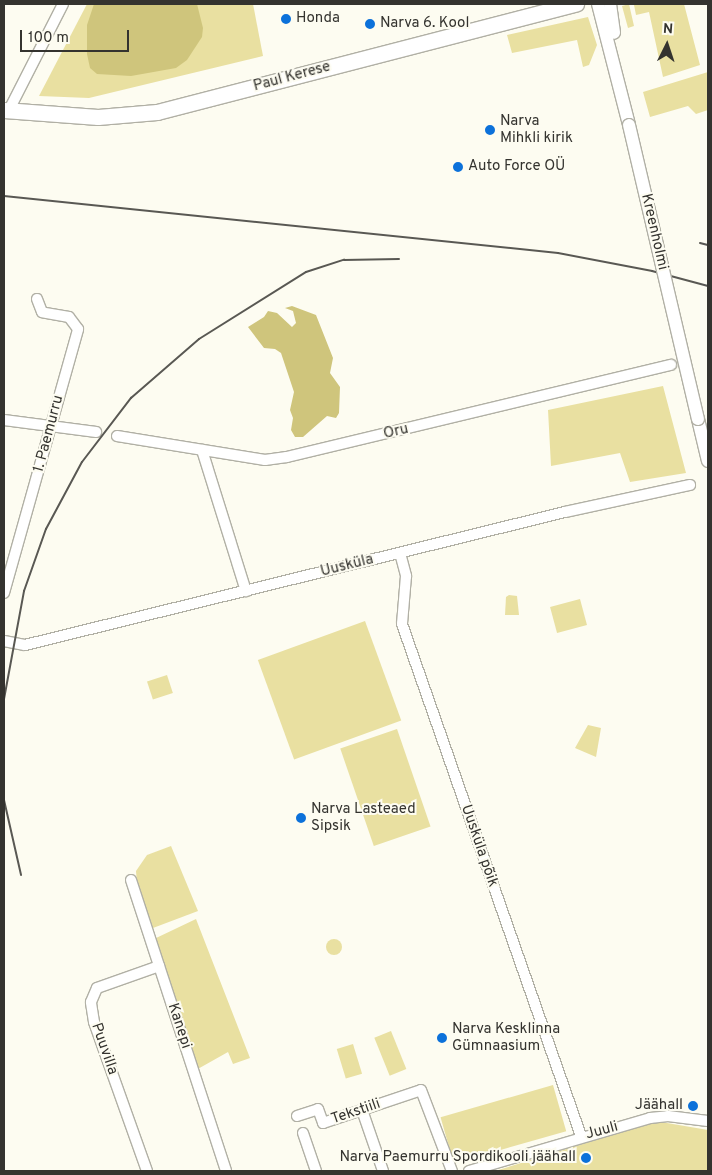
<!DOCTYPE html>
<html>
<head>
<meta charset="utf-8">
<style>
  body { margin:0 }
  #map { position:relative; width:712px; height:1175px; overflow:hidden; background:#fdfcf1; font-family:Overpass,sans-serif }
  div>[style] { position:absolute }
  .green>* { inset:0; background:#e9e0a1; transform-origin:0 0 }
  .round { border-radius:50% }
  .water>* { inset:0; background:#cfc57c }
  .roads { filter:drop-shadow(1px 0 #b1b0a5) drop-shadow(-1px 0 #b1b0a5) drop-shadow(0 1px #b1b0a5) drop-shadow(0 -1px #b1b0a5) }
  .minor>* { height:10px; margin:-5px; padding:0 5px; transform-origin:5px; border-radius:5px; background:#fff }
  .major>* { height:12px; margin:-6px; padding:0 6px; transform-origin:6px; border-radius:6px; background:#fff }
  .highway>* { height:15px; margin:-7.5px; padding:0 7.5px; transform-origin:7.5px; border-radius:7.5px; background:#fff }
  .rail>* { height:2px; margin:-1px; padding:0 1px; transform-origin:1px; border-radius:1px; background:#595853 }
  .bridges { filter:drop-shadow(1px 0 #b1b0a5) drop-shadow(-1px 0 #b1b0a5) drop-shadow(0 1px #b1b0a5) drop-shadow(0 -1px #b1b0a5) }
  .major-bridge>* { height:12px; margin:-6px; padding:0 6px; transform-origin:6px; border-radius:6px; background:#fff }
  .dots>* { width:14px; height:14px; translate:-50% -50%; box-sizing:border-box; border:2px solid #fdfcf1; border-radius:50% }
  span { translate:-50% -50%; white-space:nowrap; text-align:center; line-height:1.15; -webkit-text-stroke:4px #fdfcf1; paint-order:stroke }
  .poi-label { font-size:15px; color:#34332f }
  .left { translate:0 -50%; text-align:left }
  .right { translate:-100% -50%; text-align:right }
  .street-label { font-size:15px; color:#34332f }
  .frame { position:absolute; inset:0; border:5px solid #34332f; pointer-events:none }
  .north { position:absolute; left:642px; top:20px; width:50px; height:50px; -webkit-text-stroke:4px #fdfcf1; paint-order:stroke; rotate:4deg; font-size:14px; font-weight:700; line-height:20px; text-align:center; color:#34332f }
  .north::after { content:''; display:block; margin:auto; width:18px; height:22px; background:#34332f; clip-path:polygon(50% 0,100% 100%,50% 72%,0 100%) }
  .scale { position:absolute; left:20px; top:30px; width:109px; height:22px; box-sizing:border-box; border:2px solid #34332f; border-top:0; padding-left:6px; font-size:15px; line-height:18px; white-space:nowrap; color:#34332f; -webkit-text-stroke:4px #fdfcf1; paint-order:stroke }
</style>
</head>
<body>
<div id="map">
  <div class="green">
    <div style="clip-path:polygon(87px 4px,253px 4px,263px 56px,89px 98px,39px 96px)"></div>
    <div style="clip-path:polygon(629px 4px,634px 26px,628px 28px,622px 6px)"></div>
    <div style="clip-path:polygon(684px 4px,700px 65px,663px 77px,649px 12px,636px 15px,634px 5px)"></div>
    <div style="clip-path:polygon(588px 17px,597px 45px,589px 65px,583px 67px,577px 40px,512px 53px,507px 35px)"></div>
    <div style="clip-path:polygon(708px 72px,708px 110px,696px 114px,688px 106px,650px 117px,643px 92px)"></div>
    <div style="clip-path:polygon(663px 386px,686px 473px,630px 482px,620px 453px,551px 466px,548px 410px)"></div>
    <div style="clip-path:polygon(509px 595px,517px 596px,519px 615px,505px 615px,506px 597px)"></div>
    <div style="left:580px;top:599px;width:27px;height:31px;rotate:75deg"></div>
    <div style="left:365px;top:621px;width:106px;height:114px;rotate:70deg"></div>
    <div style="left:167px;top:675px;width:19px;height:21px;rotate:72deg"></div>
    <div style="clip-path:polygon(588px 725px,601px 728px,596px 757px,575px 748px)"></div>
    <div style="left:397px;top:729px;width:103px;height:60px;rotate:71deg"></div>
    <div style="clip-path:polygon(171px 846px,198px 911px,153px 928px,137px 884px,136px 871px,147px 855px)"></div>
    <div style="clip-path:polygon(196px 919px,250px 1058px,233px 1064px,228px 1052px,196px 1070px,154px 939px)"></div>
    <div class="round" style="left:326px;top:939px;width:16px;height:16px"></div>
    <div style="left:391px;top:1031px;width:41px;height:18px;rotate:68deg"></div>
    <div style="left:353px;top:1044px;width:31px;height:17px;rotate:73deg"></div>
    <div style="left:553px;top:1085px;width:48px;height:117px;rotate:74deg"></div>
    <div style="clip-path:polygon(651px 1123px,667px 1123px,708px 1130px,708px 1171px,495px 1171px)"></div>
  </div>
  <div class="water">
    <div style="clip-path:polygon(94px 4px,197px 4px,203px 28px,202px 37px,187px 60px,176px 68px,131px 76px,97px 74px,90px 68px,87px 54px,87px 25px)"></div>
    <div style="clip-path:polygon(292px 306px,316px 315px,333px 358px,330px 373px,340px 387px,339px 413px,336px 418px,327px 416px,303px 437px,295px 437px,291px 430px,293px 418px,290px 410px,294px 392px,281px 353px,275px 349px,264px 348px,248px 327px,264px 317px,268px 311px,277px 313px,292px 327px,296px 323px,293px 311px,285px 308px)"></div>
  </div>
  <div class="roads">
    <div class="minor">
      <div style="left:9px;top:110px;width:119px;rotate:-63deg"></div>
      <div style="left:4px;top:420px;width:93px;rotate:7.4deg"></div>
      <div style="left:117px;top:436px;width:150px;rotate:9.2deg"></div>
      <div style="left:265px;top:460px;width:22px;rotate:-8deg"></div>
      <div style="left:287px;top:457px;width:395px;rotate:-13.5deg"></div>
      <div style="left:202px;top:450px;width:148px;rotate:72.7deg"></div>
      <div style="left:400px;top:553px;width:24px;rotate:75deg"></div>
      <div style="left:406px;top:576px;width:48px;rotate:94.8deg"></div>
      <div style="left:402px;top:624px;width:542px;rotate:70.73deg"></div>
      <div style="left:4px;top:593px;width:274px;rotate:-74.3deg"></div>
      <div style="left:78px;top:329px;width:15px;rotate:-127deg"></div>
      <div style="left:69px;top:317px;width:27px;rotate:-170deg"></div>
      <div style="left:42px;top:312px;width:14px;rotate:-111deg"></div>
      <div style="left:4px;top:641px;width:21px;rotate:11deg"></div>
      <div style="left:25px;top:645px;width:556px;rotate:-13.84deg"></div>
      <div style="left:565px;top:512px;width:128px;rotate:-12.2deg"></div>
      <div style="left:131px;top:880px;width:306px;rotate:71.9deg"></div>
      <div style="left:362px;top:1110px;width:65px;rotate:71deg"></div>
      <div style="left:297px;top:1116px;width:22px;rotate:-18deg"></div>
      <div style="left:318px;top:1109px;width:15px;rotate:70deg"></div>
      <div style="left:323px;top:1123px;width:103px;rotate:-18.6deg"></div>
      <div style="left:421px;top:1090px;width:87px;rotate:69.1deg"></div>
      <div style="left:303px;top:1133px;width:40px;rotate:71.1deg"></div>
      <div style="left:147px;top:1171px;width:158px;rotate:-109.6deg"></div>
      <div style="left:94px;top:1022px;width:20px;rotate:-99deg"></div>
      <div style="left:91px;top:1002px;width:15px;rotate:-67deg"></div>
      <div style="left:97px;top:988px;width:66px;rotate:-19.5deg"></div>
      <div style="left:469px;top:1171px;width:189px;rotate:-16.3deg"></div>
      <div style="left:650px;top:1118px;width:18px;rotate:-6deg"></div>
      <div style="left:668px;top:1116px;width:40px;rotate:7.1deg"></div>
    </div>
    <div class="major">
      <div style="left:598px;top:4px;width:125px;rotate:75.6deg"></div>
      <div style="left:610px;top:4px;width:29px;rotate:82deg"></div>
      <div style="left:698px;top:419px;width:43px;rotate:76.6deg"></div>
    </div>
    <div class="highway">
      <div style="left:4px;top:110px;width:94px;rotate:4.3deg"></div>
      <div style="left:98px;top:117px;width:59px;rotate:-4.8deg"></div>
      <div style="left:157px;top:112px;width:433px;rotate:-14.5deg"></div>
    </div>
  </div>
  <div class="rail">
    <div style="left:4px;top:196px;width:557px;rotate:5.87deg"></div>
    <div style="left:558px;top:253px;width:96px;rotate:10.8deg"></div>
    <div style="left:652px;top:271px;width:58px;rotate:15deg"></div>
    <div style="left:700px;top:243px;width:8px;rotate:14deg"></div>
    <div style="left:4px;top:699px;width:110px;rotate:-79.5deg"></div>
    <div style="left:24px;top:591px;width:66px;rotate:-70.5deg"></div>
    <div style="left:46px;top:529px;width:76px;rotate:-61.8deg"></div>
    <div style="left:82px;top:462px;width:81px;rotate:-52.6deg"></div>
    <div style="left:131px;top:398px;width:90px;rotate:-40.9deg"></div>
    <div style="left:199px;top:339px;width:126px;rotate:-32.1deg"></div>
    <div style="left:306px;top:272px;width:40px;rotate:-18deg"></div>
    <div style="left:344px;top:260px;width:55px;rotate:-1deg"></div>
    <div style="left:4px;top:800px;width:77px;rotate:77.2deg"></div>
  </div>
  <div class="bridges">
    <div class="major-bridge">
      <div style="left:629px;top:125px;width:302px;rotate:76.8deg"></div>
    </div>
  </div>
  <div class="dots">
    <div style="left:286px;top:19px;background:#0c71da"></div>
    <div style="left:370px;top:24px;background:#0c71da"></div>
    <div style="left:490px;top:130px;background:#0c71da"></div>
    <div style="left:458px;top:167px;background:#0c71da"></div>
    <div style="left:301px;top:818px;background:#0c71da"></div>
    <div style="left:442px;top:1038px;background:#0c71da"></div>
    <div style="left:693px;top:1106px;background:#0c71da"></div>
    <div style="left:586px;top:1158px;background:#0c71da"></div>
  </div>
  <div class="poi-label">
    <span class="left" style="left:296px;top:19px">Honda</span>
    <span class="left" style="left:380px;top:24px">Narva 6. Kool</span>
    <span class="left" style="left:500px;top:130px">Narva<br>Mihkli kirik</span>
    <span class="left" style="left:468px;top:167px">Auto Force OÜ</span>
    <span class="left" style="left:311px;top:818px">Narva Lasteaed<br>Sipsik</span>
    <span class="left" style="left:452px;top:1038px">Narva Kesklinna<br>Gümnaasium</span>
    <span class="right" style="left:683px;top:1106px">Jäähall</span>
    <span class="right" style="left:576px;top:1158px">Narva Paemurru Spordikooli jäähall</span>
  </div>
  <div class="street-label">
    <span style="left:292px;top:77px;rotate:-15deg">Paul Kerese</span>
    <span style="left:654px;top:232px;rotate:77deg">Kreenholmi</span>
    <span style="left:396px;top:432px;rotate:-13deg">Oru</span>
    <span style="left:49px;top:434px;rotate:-75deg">1. Paemurru</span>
    <span style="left:347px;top:566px;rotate:-14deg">Uusküla</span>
    <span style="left:479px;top:846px;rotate:71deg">Uusküla põik</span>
    <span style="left:179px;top:1026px;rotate:72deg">Kanepi</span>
    <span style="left:104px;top:1049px;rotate:71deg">Puuvilla</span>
    <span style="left:356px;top:1112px;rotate:-19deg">Tekstiili</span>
    <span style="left:602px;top:1131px;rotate:-15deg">Juuli</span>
  </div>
  <div class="frame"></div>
  <div class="north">N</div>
  <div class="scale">100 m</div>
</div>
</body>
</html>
